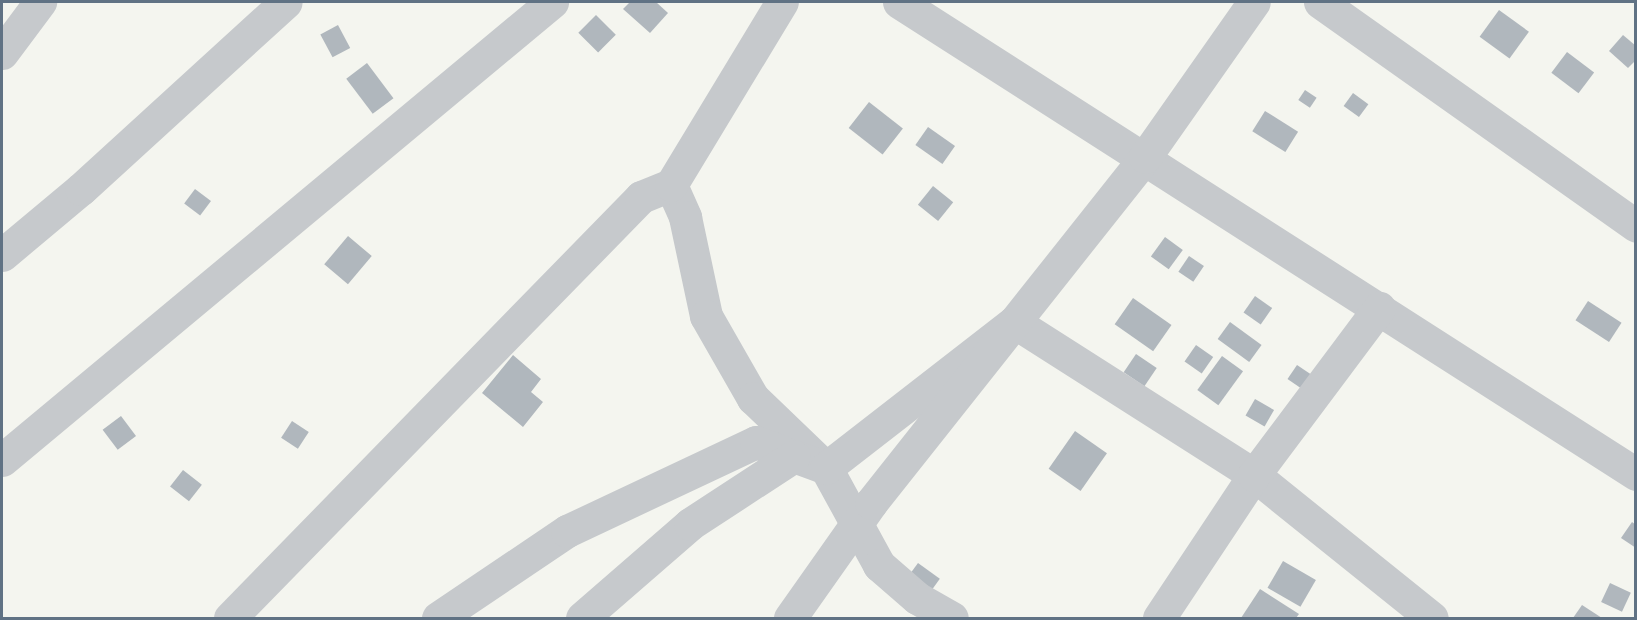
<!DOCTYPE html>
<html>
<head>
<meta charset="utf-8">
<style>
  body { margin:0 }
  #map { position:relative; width:1637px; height:620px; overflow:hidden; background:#f4f5ef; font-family:Overpass,sans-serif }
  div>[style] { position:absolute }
  .building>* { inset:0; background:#b0b7bd; transform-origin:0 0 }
  .minor>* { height:33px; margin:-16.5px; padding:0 16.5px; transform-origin:16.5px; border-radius:16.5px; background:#c6c9cc }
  span { translate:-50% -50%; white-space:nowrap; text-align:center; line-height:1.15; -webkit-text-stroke:6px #fff; paint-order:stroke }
  .frame { position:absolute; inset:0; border:3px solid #607284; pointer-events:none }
</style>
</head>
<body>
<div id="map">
  <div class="building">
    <div style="clip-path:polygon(630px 2px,656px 2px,668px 13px,650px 33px,623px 9px)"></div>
    <div style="left:1499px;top:10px;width:37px;height:33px;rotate:36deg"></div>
    <div style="left:596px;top:15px;width:28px;height:25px;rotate:45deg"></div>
    <div style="left:338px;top:25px;width:26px;height:20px;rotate:62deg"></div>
    <div style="clip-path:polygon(1623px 35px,1636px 46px,1636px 60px,1628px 68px,1609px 51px)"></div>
    <div style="left:1567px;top:52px;width:34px;height:26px;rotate:37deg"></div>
    <div style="left:367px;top:63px;width:44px;height:26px;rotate:53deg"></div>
    <div style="left:1305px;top:90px;width:14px;height:12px;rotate:34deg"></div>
    <div style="left:1353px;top:93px;width:19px;height:16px;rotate:36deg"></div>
    <div style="left:869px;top:102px;width:43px;height:33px;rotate:38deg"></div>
    <div style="left:1265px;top:111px;width:39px;height:24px;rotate:32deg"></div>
    <div style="left:928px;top:127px;width:33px;height:22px;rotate:35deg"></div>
    <div style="left:933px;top:186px;width:26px;height:24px;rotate:39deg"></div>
    <div style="left:195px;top:189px;width:20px;height:18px;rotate:37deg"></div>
    <div style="left:348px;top:236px;width:31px;height:37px;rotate:40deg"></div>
    <div style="left:1165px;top:237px;width:22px;height:24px;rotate:36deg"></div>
    <div style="left:1189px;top:256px;width:18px;height:19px;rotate:34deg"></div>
    <div style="left:1255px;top:296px;width:21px;height:20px;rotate:35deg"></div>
    <div style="left:1133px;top:298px;width:47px;height:32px;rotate:35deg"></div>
    <div style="left:1588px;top:301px;width:40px;height:23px;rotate:33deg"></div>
    <div style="left:1230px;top:322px;width:39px;height:21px;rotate:36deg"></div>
    <div style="left:1196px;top:345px;width:21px;height:20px;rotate:35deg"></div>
    <div style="left:1136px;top:354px;width:25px;height:22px;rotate:34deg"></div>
    <div style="clip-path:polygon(513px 355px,541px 379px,531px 392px,543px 402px,523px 427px,482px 393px)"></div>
    <div style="left:1222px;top:356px;width:26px;height:42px;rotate:36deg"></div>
    <div style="left:1297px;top:365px;width:18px;height:17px;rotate:34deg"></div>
    <div style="left:1255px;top:399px;width:22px;height:19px;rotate:30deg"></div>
    <div style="left:121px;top:416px;width:25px;height:23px;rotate:53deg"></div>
    <div style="left:292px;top:421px;width:20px;height:20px;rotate:33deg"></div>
    <div style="left:1075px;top:431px;width:39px;height:46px;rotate:35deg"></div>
    <div style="left:183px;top:470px;width:24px;height:21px;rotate:38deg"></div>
    <div style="clip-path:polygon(1632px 522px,1636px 525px,1636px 548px,1621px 538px)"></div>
    <div style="left:1283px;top:561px;width:38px;height:31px;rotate:30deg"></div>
    <div style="left:918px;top:563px;width:27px;height:14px;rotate:36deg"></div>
    <div style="left:1610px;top:583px;width:23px;height:21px;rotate:25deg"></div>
    <div style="clip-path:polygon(1260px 589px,1299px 614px,1296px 618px,1241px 618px)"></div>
    <div style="clip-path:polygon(1582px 605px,1602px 618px,1573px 618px)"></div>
  </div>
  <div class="minor">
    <div style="left:899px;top:2px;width:875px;rotate:32.64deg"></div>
    <div style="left:1320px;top:2px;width:387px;rotate:35.3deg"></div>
    <div style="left:2px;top:53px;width:64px;rotate:-53.3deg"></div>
    <div style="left:671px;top:185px;width:35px;rotate:66deg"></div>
    <div style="left:685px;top:217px;width:101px;rotate:78deg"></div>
    <div style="left:706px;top:316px;width:95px;rotate:60.2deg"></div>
    <div style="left:753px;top:398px;width:101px;rotate:43.8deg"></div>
    <div style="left:826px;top:468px;width:111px;rotate:61.3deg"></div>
    <div style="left:879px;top:565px;width:50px;rotate:41deg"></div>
    <div style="left:917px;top:598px;width:40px;rotate:29.7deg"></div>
    <div style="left:2px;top:255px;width:103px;rotate:-39.9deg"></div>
    <div style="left:81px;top:189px;width:277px;rotate:-42.4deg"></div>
    <div style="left:2px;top:460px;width:716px;rotate:-39.79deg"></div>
    <div style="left:230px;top:618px;width:588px;rotate:-45.69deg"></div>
    <div style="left:641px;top:197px;width:32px;rotate:-22deg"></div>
    <div style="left:671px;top:185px;width:214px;rotate:-58.8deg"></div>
    <div style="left:438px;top:618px;width:156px;rotate:-34deg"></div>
    <div style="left:567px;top:531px;width:209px;rotate:-25.2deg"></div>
    <div style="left:756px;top:442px;width:75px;rotate:20.4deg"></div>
    <div style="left:826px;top:468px;width:238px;rotate:-37.8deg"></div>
    <div style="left:1014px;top:322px;width:285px;rotate:32.5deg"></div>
    <div style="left:1254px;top:475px;width:228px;rotate:38.8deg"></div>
    <div style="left:582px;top:618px;width:143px;rotate:-41deg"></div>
    <div style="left:690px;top:524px;width:124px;rotate:-33.2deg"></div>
    <div style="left:790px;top:618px;width:141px;rotate:-54.8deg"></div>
    <div style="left:871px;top:503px;width:441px;rotate:-51.6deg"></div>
    <div style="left:1145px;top:157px;width:189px;rotate:-54.9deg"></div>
    <div style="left:1159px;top:618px;width:172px;rotate:-56.4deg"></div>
    <div style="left:1254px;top:475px;width:209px;rotate:-53.2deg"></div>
  </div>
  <div class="frame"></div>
</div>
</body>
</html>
